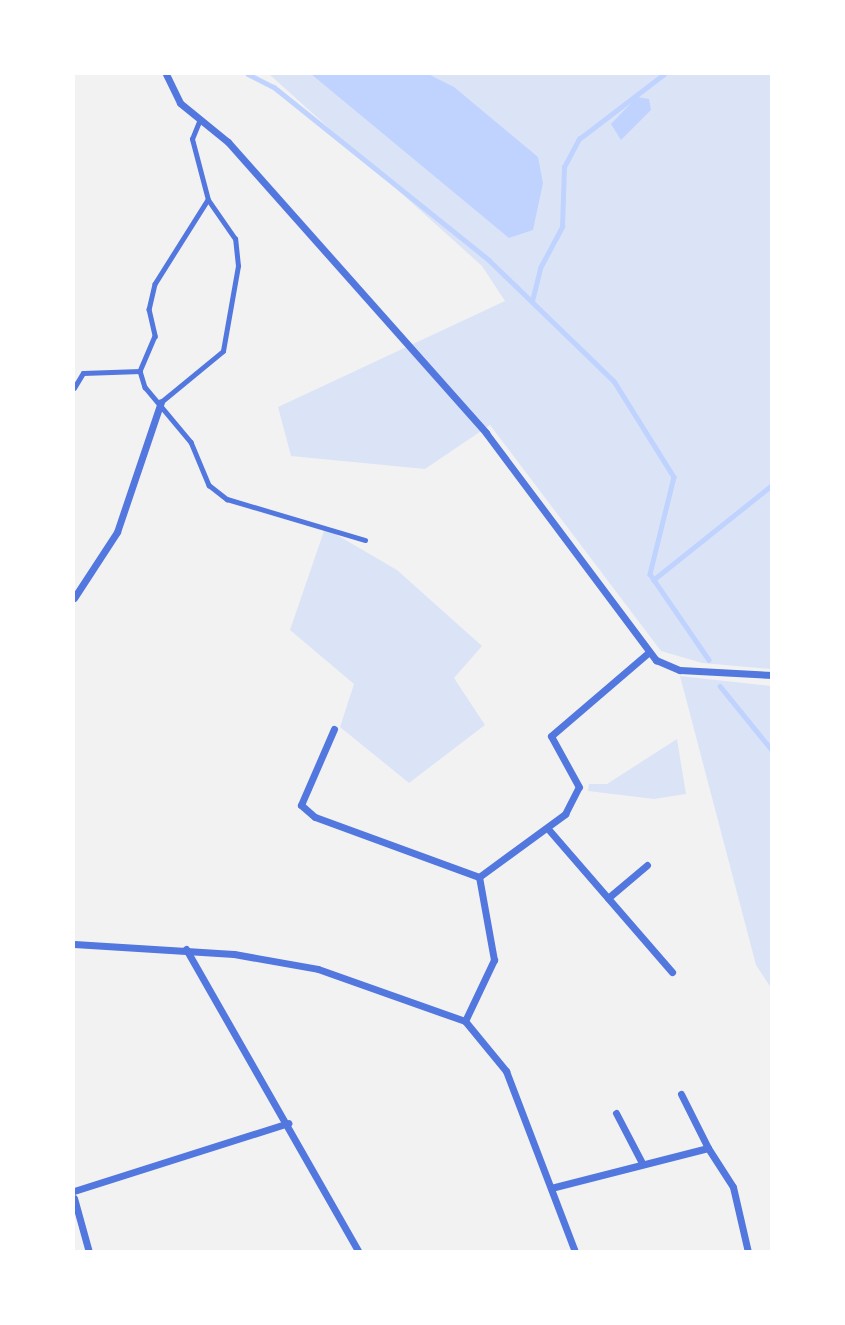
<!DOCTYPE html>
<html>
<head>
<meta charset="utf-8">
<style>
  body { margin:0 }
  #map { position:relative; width:845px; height:1325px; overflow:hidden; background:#f2f2f2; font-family:Commissioner,sans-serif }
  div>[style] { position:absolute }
  .green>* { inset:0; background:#dbe4f7 }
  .water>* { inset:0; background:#bfd3fe }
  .stream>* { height:4.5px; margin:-2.25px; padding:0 2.25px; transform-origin:2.25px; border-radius:2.25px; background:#bfd3fe }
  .service>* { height:4.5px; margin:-2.25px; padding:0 2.25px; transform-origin:2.25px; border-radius:2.25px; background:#5277de }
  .minor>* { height:7px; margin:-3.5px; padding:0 3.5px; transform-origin:3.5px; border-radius:3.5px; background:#5277de }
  span { translate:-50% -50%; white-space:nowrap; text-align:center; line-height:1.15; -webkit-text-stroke:5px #fff; paint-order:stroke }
  .frame { position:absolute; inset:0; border:75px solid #fff; pointer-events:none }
</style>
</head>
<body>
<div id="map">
  <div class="green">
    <div style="clip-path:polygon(269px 74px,771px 74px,771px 669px,702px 663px,661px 651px,490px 425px,425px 469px,291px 456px,278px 407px,505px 301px,482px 266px)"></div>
    <div style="clip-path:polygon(325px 528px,397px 570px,482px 646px,454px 678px,485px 725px,409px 783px,340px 727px,354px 684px,290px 630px)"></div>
    <div style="clip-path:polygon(680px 676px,771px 686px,771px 988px,756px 965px)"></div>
    <div style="clip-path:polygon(677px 739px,686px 794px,654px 799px,588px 791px,589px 784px,607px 784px)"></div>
  </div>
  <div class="water">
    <div style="clip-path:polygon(311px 74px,428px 74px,454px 87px,538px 157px,543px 183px,533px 230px,509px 238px)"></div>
    <div style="clip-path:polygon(637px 97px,649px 99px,651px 110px,621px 140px,611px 124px)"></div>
  </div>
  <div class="stream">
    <div style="left:248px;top:74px;width:29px;rotate:27deg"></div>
    <div style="left:274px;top:87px;width:276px;rotate:38.8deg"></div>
    <div style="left:489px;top:260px;width:174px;rotate:44.1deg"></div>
    <div style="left:614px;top:381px;width:113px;rotate:58deg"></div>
    <div style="left:674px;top:477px;width:100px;rotate:103.9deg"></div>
    <div style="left:650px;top:574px;width:104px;rotate:55.5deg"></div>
    <div style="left:532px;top:301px;width:34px;rotate:-76deg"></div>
    <div style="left:540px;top:268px;width:47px;rotate:-61.8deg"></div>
    <div style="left:562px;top:227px;width:60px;rotate:-88.1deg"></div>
    <div style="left:564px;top:167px;width:32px;rotate:-62deg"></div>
    <div style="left:579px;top:139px;width:107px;rotate:-37.4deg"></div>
    <div style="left:653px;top:580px;width:152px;rotate:-38.6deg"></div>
    <div style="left:720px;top:686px;width:82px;rotate:50.9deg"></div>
  </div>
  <div class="service">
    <div style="left:208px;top:200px;width:99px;rotate:122.2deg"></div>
    <div style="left:155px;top:284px;width:26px;rotate:103deg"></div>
    <div style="left:149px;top:309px;width:28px;rotate:77deg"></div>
    <div style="left:155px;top:336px;width:38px;rotate:113deg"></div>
    <div style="left:140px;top:371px;width:17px;rotate:73deg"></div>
    <div style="left:145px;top:387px;width:72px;rotate:50.1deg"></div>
    <div style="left:191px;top:442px;width:47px;rotate:67.3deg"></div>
    <div style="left:209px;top:485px;width:23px;rotate:38deg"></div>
    <div style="left:227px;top:499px;width:144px;rotate:16.5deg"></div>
    <div style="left:74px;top:388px;width:17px;rotate:-59deg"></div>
    <div style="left:83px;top:373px;width:57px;rotate:-2deg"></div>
    <div style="left:161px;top:402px;width:80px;rotate:-39.4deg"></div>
    <div style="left:223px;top:351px;width:86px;rotate:-80deg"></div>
    <div style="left:238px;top:266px;width:27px;rotate:-96deg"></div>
    <div style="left:235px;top:239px;width:47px;rotate:-124.7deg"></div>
    <div style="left:208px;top:200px;width:63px;rotate:-104.7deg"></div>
    <div style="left:192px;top:139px;width:18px;rotate:-68deg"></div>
  </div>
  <div class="minor">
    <div style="left:166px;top:74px;width:32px;rotate:64deg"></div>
    <div style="left:180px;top:103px;width:62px;rotate:39.1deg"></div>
    <div style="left:228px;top:142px;width:389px;rotate:48.4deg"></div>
    <div style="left:486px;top:433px;width:284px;rotate:53.2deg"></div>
    <div style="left:656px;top:660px;width:26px;rotate:23deg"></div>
    <div style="left:680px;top:670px;width:92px;rotate:3.1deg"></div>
    <div style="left:74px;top:598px;width:79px;rotate:-56.9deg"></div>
    <div style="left:117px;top:532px;width:137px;rotate:-71.3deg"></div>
    <div style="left:334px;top:729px;width:83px;rotate:113.5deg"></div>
    <div style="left:301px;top:805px;width:18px;rotate:41deg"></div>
    <div style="left:315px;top:817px;width:175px;rotate:20.1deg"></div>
    <div style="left:549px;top:830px;width:188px;rotate:49.1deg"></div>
    <div style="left:479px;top:877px;width:107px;rotate:-36.2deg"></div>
    <div style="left:565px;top:814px;width:30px;rotate:-63deg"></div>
    <div style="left:579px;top:787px;width:58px;rotate:-118.8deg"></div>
    <div style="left:551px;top:736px;width:129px;rotate:-40.6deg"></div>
    <div style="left:608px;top:898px;width:51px;rotate:-40.2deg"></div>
    <div style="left:74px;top:944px;width:160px;rotate:3.6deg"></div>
    <div style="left:234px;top:954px;width:85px;rotate:10.1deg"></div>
    <div style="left:318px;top:969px;width:156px;rotate:19.5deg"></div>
    <div style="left:465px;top:1021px;width:65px;rotate:50.6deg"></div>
    <div style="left:506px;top:1071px;width:194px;rotate:69.1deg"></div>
    <div style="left:186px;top:949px;width:349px;rotate:60.3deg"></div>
    <div style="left:465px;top:1021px;width:68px;rotate:-64.6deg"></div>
    <div style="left:494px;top:960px;width:84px;rotate:-100.2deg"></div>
    <div style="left:681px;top:1094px;width:60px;rotate:63.4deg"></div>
    <div style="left:616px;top:1113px;width:56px;rotate:62.5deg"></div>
    <div style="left:551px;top:1188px;width:162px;rotate:-14.3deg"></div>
    <div style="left:708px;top:1148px;width:46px;rotate:57.3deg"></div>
    <div style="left:733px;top:1187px;width:67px;rotate:77deg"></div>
    <div style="left:74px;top:1191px;width:225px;rotate:-17.6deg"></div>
    <div style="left:74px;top:1198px;width:56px;rotate:74.5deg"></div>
  </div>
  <div class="frame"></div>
</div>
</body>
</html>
